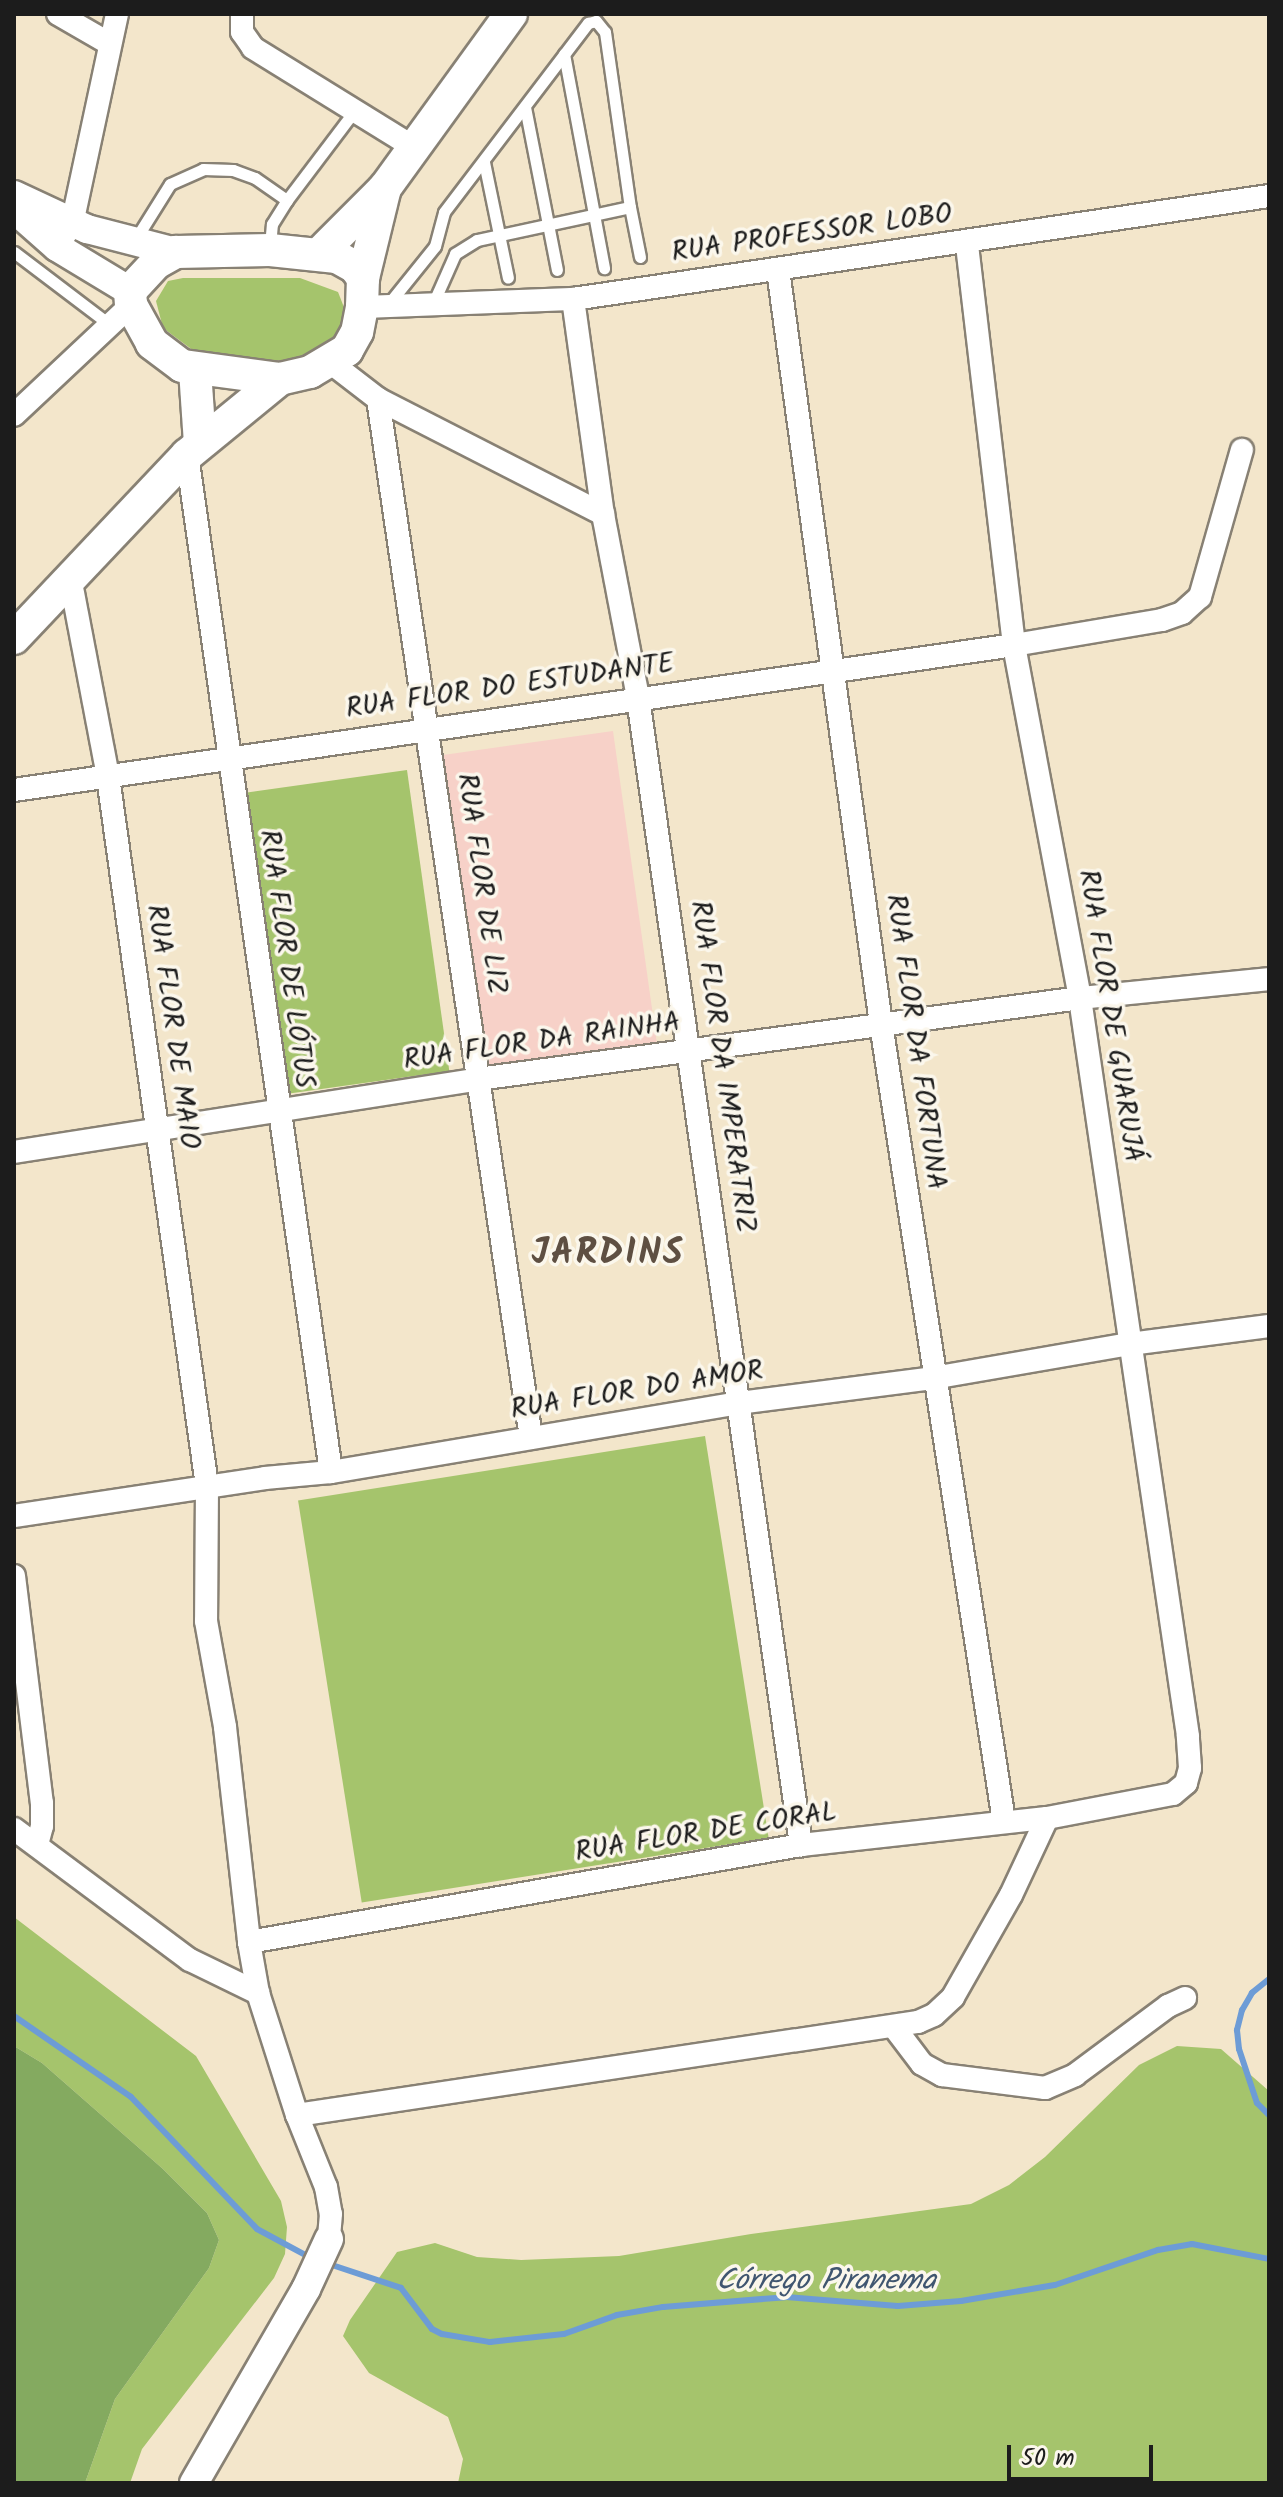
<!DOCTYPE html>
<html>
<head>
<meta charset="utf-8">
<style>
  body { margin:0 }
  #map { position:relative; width:1283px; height:2497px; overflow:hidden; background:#f3e6cb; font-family:Kalam,sans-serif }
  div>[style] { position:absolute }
  .built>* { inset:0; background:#f7d1c8; transform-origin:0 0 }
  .green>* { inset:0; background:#a5c46c; transform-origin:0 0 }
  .forest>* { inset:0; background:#84aa60 }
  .stream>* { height:6px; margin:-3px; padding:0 3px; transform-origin:3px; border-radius:3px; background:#6d9cd6 }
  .roads { filter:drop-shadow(2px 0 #888174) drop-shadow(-2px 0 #888174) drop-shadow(0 2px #888174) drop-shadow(0 -2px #888174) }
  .service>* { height:11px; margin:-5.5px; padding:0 5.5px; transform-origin:5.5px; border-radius:5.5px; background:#fff }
  .minor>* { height:22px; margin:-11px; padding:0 11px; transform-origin:11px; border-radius:11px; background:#fff }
  .tertiary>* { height:28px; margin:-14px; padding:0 14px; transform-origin:14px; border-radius:14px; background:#fff }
  .secondary>* { height:32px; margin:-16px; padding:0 16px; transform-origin:16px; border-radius:16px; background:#fff }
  span { translate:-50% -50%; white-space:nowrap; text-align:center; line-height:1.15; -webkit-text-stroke:7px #fbf7ec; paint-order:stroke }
  .street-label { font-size:28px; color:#1c1c1c }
  .water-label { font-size:30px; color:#405670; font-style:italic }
  .district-label { font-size:36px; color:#5e4f42; font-weight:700; letter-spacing:2px }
  .frame { position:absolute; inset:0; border:16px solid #1c1c1c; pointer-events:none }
  .scale { position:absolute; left:1007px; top:2445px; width:146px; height:36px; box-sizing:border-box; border:4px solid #1c1c1c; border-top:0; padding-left:10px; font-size:24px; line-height:28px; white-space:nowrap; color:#1c1c1c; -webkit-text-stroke:6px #fbf7ec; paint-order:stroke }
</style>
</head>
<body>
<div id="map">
  <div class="built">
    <div style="left:613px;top:731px;width:318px;height:177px;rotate:82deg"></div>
  </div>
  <div class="green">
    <div style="clip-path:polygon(183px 278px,300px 278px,338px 292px,347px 315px,335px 342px,319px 350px,289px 360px,230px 361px,194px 351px,163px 328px,156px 301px,168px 281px)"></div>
    <div style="left:407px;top:770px;width:304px;height:165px;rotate:82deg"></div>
    <div style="left:705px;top:1436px;width:407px;height:412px;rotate:81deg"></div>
    <div style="clip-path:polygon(14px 1917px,196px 2056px,281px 2201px,287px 2227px,285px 2254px,274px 2278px,142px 2449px,130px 2483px,85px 2483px,115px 2399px,209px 2268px,219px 2240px,207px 2213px,163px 2169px,42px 2063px,14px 2046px)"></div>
    <div style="clip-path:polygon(1177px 2046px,1221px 2049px,1269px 2091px,1269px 2483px,458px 2483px,463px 2459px,448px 2417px,369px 2373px,343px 2336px,350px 2320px,397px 2252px,435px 2243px,477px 2257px,521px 2260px,619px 2256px,751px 2234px,971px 2204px,1009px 2185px,1045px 2157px,1139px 2065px)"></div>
  </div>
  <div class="forest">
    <div style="clip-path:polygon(14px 2046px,42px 2063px,163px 2169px,207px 2213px,219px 2240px,209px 2268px,115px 2399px,85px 2483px,14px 2483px)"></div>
  </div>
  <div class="stream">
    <div style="left:1269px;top:1979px;width:22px;rotate:141deg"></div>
    <div style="left:1252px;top:1993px;width:20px;rotate:120deg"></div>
    <div style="left:1242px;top:2010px;width:21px;rotate:104deg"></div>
    <div style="left:1237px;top:2030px;width:19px;rotate:84deg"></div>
    <div style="left:1239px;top:2049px;width:57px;rotate:71.6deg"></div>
    <div style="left:1257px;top:2103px;width:17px;rotate:45deg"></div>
    <div style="left:14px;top:2016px;width:142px;rotate:34.7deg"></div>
    <div style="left:131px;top:2097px;width:182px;rotate:46.3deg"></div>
    <div style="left:257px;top:2229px;width:61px;rotate:28.2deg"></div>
    <div style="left:326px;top:2263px;width:79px;rotate:18.4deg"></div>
    <div style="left:401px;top:2288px;width:51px;rotate:52.9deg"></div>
    <div style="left:432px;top:2329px;width:11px;rotate:27deg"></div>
    <div style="left:442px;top:2334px;width:49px;rotate:9.5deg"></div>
    <div style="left:490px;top:2342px;width:74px;rotate:-6.2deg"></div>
    <div style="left:564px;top:2334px;width:56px;rotate:-19.7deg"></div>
    <div style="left:617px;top:2315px;width:47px;rotate:-9.9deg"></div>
    <div style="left:663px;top:2307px;width:123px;rotate:-4.6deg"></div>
    <div style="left:786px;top:2297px;width:112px;rotate:4.6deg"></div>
    <div style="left:898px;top:2306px;width:63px;rotate:-4.5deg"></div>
    <div style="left:961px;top:2301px;width:95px;rotate:-9.7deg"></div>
    <div style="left:1055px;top:2285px;width:109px;rotate:-18.8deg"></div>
    <div style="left:1158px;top:2250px;width:35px;rotate:-10deg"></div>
    <div style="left:1192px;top:2244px;width:78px;rotate:11deg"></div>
  </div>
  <div class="roads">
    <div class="service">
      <div style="left:564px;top:54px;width:218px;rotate:79.4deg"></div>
      <div style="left:525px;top:107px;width:166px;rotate:78.9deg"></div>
      <div style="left:484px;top:162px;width:118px;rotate:78.3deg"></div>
      <div style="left:630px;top:207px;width:51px;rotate:78.7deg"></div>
      <div style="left:135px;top:240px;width:66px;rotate:-58deg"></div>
      <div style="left:170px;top:184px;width:36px;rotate:-24deg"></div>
      <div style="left:203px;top:169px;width:30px;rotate:2deg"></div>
      <div style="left:233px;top:170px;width:23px;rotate:20deg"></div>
      <div style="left:255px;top:178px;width:39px;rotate:35deg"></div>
      <div style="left:270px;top:246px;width:22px;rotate:-85deg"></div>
      <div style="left:272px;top:224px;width:28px;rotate:-58deg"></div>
      <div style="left:287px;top:200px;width:113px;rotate:-52.9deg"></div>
      <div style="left:14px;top:252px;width:121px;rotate:37.2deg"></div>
      <div style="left:386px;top:307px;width:78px;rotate:-51.2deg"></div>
      <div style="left:435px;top:246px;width:35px;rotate:-75deg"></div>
      <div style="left:444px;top:212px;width:238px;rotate:-52.7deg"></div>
      <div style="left:588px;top:23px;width:8px;rotate:-14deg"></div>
      <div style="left:596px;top:21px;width:14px;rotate:51deg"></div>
      <div style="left:605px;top:32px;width:177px;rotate:81.9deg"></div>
      <div style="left:630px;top:207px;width:157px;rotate:167.8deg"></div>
      <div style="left:477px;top:240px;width:26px;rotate:148deg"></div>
      <div style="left:455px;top:254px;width:57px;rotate:113.9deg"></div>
    </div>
    <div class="minor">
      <div style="left:58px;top:14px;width:60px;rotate:30deg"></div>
      <div style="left:242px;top:14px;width:18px;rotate:90deg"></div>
      <div style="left:242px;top:32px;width:19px;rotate:55deg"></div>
      <div style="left:253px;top:48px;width:190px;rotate:31.7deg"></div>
      <div style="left:57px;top:247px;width:27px;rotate:-57deg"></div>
      <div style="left:72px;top:224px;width:215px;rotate:-77.9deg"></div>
      <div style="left:778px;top:270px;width:761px;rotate:82.22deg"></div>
      <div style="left:881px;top:1024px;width:806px;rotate:81.23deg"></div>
      <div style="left:573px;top:299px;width:217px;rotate:82.1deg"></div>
      <div style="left:603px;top:514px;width:187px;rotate:79.2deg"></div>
      <div style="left:638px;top:698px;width:1159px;rotate:81.91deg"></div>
      <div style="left:362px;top:307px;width:211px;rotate:-2.2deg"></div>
      <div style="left:573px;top:299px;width:704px;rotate:-8.42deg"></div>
      <div style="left:330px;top:362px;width:61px;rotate:37.6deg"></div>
      <div style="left:378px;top:399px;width:1050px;rotate:81.62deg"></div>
      <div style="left:378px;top:399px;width:253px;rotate:27.1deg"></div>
      <div style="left:14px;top:415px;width:161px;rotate:-43.2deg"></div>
      <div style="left:187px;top:455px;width:1027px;rotate:81.94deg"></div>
      <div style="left:70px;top:577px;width:204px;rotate:79.2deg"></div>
      <div style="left:108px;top:777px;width:716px;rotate:82.05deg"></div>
      <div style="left:207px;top:1486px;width:135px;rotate:90.4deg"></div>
      <div style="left:206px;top:1621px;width:108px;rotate:79.8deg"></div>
      <div style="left:225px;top:1727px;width:216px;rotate:83.6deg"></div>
      <div style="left:249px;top:1942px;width:52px;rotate:80deg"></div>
      <div style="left:258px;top:1993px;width:128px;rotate:72.3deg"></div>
      <div style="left:297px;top:2115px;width:78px;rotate:68.1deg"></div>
      <div style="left:326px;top:2187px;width:27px;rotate:80deg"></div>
      <div style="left:331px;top:2214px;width:25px;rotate:95deg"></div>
      <div style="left:14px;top:790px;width:1010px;rotate:-8.25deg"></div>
      <div style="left:1014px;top:645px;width:150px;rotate:-9.6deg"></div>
      <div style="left:1162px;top:620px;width:21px;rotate:-19deg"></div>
      <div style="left:1182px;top:613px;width:24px;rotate:-42deg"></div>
      <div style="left:1200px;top:597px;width:153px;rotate:-74.1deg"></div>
      <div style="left:14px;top:1152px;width:470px;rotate:-8.9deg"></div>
      <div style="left:478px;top:1079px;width:607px;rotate:-7.66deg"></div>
      <div style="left:1080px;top:998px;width:190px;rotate:-5.7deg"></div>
      <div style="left:14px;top:1516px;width:254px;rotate:-8.6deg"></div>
      <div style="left:265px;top:1478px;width:66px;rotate:-5.2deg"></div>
      <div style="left:331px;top:1472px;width:414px;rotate:-9.6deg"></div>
      <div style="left:739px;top:1403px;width:196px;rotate:-7.3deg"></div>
      <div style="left:933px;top:1378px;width:200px;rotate:-9.8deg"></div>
      <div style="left:1130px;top:1344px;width:140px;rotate:-7.4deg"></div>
      <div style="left:14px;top:1576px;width:229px;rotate:83deg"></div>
      <div style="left:42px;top:1803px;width:23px;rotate:90deg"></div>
      <div style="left:42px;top:1826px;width:20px;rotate:105deg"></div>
      <div style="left:14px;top:1829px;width:219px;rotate:36.7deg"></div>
      <div style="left:190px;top:1960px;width:76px;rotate:25.9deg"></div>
      <div style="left:249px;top:1942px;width:560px;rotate:-9.97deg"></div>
      <div style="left:801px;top:1845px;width:247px;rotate:-6.3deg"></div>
      <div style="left:1047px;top:1818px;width:128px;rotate:-10.8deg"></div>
      <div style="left:1173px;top:1794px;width:17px;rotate:-40deg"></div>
      <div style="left:1186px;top:1783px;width:16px;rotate:-75deg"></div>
      <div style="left:1190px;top:1768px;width:32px;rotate:-94deg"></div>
      <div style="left:1188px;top:1736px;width:746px;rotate:-98.33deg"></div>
      <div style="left:1080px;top:998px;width:359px;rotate:-100.6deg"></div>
      <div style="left:1014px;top:645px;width:406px;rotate:-96.7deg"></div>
      <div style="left:894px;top:2027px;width:46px;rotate:52.9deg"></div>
      <div style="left:922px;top:2064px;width:23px;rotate:29deg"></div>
      <div style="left:942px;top:2075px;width:104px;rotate:7.2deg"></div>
      <div style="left:1045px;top:2088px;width:33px;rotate:-23deg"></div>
      <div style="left:1075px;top:2075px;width:116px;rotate:-36.6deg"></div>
      <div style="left:1168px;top:2006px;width:19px;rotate:-25deg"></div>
      <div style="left:297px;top:2115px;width:628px;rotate:-8.52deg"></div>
      <div style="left:918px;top:2022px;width:17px;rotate:-24deg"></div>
      <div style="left:934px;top:2015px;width:26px;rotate:-43deg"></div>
      <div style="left:953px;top:1997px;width:117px;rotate:-60.4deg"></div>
      <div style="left:1011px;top:1895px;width:85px;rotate:-64.9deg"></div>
    </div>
    <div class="tertiary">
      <div style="left:14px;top:195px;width:81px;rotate:25deg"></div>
      <div style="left:87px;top:229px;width:92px;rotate:14.5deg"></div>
      <div style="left:14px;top:209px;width:57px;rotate:41.5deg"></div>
      <div style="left:57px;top:247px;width:85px;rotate:31.1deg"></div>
      <div style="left:194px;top:2483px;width:224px;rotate:-60deg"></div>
      <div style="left:306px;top:2289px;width:55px;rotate:-65.3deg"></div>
    </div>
    <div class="secondary">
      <div style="left:270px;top:250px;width:67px;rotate:6deg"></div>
      <div style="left:337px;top:257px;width:21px;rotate:29deg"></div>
      <div style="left:355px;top:267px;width:14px;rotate:54deg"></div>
      <div style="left:363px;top:278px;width:29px;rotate:92deg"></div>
      <div style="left:362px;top:307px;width:25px;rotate:101deg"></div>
      <div style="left:357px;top:332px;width:21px;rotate:119deg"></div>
      <div style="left:347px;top:350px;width:43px;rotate:149.3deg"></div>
      <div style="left:310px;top:372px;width:31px;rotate:167deg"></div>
      <div style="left:280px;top:379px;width:99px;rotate:-172.4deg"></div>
      <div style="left:182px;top:366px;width:38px;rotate:-143deg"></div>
      <div style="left:152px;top:343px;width:43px;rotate:-118.9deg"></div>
      <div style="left:131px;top:305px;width:14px;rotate:-94deg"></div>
      <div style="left:130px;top:291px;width:38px;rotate:-47deg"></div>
      <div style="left:156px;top:263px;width:23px;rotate:-29deg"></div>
      <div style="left:176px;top:252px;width:94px;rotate:-1.2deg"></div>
      <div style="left:319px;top:254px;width:93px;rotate:-45deg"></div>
      <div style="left:385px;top:188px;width:215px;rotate:-54.1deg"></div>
      <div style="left:363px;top:278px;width:93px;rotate:-76.3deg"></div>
      <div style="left:195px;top:370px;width:73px;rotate:86.1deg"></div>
      <div style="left:14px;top:638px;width:252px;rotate:-46.6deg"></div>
      <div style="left:187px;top:455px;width:120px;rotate:-39.3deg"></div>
    </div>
  </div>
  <div class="street-label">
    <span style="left:812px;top:234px;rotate:-8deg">RUA PROFESSOR LOBO</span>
    <span style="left:510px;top:687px;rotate:-8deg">RUA FLOR DO ESTUDANTE</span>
    <span style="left:481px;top:884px;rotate:82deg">RUA FLOR DE LIZ</span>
    <span style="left:286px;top:959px;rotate:82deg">RUA FLOR DE LÓTUS</span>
    <span style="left:1110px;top:1016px;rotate:81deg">RUA FLOR DE GUARUJÁ</span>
    <span style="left:172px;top:1027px;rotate:82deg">RUA FLOR DE MAIO</span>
    <span style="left:542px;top:1042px;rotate:-8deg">RUA FLOR DA RAINHA</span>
    <span style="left:915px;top:1042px;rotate:82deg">RUA FLOR DA FORTUNA</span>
    <span style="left:722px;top:1067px;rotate:82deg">RUA FLOR DA IMPERATRIZ</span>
    <span style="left:637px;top:1391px;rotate:-9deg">RUA FLOR DO AMOR</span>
    <span style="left:706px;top:1833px;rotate:-9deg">RUA FLOR DE CORAL</span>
  </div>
  <div class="water-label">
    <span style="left:826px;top:2281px">Córrego Piranema</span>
  </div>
  <div class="district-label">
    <span style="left:608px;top:1254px">JARDINS</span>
  </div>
  <div class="frame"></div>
  <div class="scale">50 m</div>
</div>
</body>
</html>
